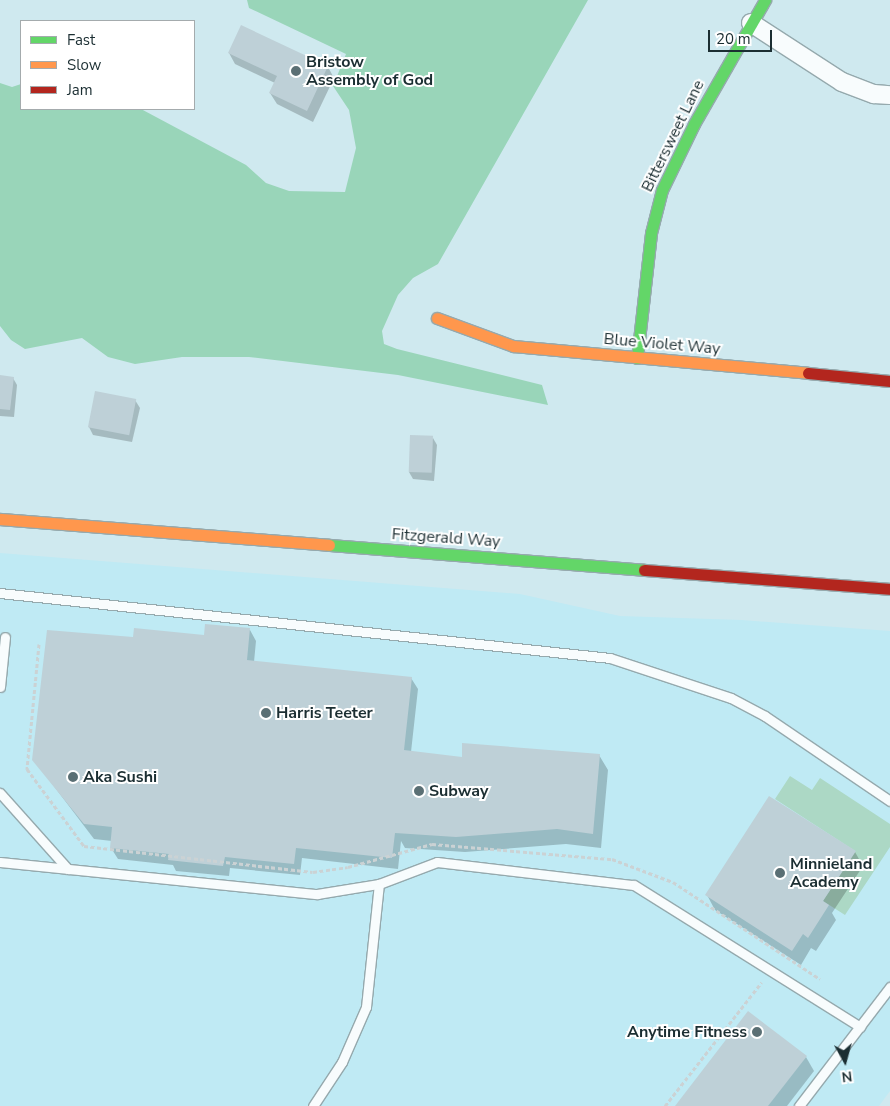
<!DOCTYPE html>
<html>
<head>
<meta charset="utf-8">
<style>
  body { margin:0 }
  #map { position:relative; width:890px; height:1106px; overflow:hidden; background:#cfe9ef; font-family:"Nunito Sans",sans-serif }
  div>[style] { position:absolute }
  .built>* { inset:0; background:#bfeaf4 }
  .green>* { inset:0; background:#acd8c5 }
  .forest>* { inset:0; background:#99d5b9 }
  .shadow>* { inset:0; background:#0003 }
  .building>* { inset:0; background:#bed0d7; transform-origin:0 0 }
  .path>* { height:3px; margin-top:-1.5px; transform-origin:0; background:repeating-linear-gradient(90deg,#cbd2d4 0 4px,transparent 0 6.5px) }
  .roads { filter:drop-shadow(1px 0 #95a9ad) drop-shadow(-1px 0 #95a9ad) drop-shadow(0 1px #95a9ad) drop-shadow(0 -1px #95a9ad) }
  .lane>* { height:9px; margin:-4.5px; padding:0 4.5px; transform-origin:4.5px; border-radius:4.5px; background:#f8fcfd }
  .street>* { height:18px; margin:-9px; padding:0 9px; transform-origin:9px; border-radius:9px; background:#f8fcfd }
  .fast>* { height:11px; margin:-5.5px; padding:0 5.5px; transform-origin:5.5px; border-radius:5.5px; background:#63d668 }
  .slow>* { height:11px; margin:-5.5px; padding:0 5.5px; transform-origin:5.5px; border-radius:5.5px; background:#ff974d }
  .jam>* { height:11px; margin:-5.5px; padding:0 5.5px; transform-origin:5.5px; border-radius:5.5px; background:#b3261e }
  .dots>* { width:14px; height:14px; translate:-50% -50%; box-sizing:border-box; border:2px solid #fff; border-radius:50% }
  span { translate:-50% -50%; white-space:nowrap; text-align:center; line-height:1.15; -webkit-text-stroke:4px #fff; paint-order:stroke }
  .poi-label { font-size:16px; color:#1b2e32; font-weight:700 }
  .left { translate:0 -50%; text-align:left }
  .right { translate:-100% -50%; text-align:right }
  .street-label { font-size:16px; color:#1b2e32 }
  .legend { position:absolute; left:20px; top:20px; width:175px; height:90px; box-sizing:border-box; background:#fff; border:1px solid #a4abad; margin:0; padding:6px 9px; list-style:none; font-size:15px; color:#1b2e32 }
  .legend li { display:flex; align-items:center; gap:10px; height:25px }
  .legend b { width:25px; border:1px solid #a4abad }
  .north { position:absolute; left:820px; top:1036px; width:50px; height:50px; -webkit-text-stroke:4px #fff; paint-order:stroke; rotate:173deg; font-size:14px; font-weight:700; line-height:20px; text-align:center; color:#1b2e32 }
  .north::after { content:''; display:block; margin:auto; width:18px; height:22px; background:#1b2e32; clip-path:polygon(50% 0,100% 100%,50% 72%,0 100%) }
  .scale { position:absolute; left:708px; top:30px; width:64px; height:22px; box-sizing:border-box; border:2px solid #1b2e32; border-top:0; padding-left:6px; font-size:15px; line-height:18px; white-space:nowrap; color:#1b2e32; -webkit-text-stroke:4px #fff; paint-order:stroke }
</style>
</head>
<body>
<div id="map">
  <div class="built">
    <div style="clip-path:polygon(0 553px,520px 594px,620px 616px,742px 620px,890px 631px,890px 1091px,879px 1106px,0 1106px)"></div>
  </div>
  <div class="green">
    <div style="clip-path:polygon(790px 776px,812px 790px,820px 778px,890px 824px,890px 847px,845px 915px,823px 901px,855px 851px,775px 799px)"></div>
  </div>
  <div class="forest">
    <div style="clip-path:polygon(247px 0,588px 0,438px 264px,413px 278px,398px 295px,382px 331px,384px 344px,397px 349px,542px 385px,548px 405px,398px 375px,249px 357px,182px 357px,135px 364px,108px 357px,82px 338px,25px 349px,11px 340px,0 326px,0 83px,12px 87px,21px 84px,21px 109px,141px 109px,246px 165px,266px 183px,289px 191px,345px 192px,356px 148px,349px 110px,333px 86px,346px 54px,249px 8px)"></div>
  </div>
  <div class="shadow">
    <div style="clip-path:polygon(229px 53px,328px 67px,334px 78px,313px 122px,277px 104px,270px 93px,275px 83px,235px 64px)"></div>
    <div style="clip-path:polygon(0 377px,13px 378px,17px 385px,14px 417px,0 416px)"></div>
    <div style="clip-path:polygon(96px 392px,135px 400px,140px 408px,132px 442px,93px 435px,89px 427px)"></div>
    <div style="clip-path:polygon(433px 438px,437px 445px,434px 481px,413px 479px,409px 472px)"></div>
    <div style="clip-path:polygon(250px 630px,256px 641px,254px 662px,411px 678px,418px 689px,411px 752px,463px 758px,599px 755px,608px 770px,601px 848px,566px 844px,465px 852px,405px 848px,401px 841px,398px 869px,302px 858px,300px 875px,230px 868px,229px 876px,176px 871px,173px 865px,118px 859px,111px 848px,112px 841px,94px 839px,34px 760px,134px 639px,205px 637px)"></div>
    <div style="clip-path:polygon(855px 852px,863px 866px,832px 913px,836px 920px,816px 951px,811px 948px,801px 965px,715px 910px,707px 895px)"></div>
    <div style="clip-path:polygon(806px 1057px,814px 1071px,787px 1106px,676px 1106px)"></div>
  </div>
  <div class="building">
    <div style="clip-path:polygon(241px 25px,328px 66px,307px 111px,269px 93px,277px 76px,228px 53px)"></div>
    <div style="clip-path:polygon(0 375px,14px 377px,10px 410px,0 409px)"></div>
    <div style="left:95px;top:391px;width:42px;height:37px;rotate:11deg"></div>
    <div style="left:410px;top:435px;width:23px;height:37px;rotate:2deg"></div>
    <div style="clip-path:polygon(205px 624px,250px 628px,247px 660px,412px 677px,404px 750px,462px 757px,462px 743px,600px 754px,593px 834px,557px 829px,456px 837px,395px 833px,392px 858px,296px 848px,294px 864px,225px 857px,223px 866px,168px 860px,169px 854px,110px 848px,112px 827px,84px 824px,32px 760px,47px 630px,133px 637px,134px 628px,204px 635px)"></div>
    <div style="clip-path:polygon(769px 796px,856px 851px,823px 901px,829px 905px,808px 938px,803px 934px,792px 951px,705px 895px)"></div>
    <div style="clip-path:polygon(748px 1011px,807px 1056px,768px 1106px,675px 1106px)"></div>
  </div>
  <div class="path">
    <div style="left:39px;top:644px;width:126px;rotate:95.5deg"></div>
    <div style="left:27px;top:769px;width:96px;rotate:53.5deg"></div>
    <div style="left:84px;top:846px;width:230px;rotate:6.5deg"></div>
    <div style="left:313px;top:872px;width:35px;rotate:-8deg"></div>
    <div style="left:348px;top:867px;width:87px;rotate:-15.3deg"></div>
    <div style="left:432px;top:844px;width:181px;rotate:4.8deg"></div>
    <div style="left:612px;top:859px;width:65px;rotate:20.7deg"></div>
    <div style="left:673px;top:882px;width:176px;rotate:33.4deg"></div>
    <div style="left:665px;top:1106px;width:157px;rotate:-52deg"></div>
  </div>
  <div class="roads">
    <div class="lane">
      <div style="left:0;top:593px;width:613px;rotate:6.08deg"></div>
      <div style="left:610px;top:658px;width:127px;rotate:18.3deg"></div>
      <div style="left:731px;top:698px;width:38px;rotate:28deg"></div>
      <div style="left:765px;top:716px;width:151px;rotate:34.2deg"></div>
      <div style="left:0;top:687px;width:50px;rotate:-84.3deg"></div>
      <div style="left:0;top:793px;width:102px;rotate:48.2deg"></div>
      <div style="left:0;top:862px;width:319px;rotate:5.8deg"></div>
      <div style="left:317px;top:894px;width:63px;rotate:-9.2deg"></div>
      <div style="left:313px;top:1106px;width:53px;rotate:-56.6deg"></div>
      <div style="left:342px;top:1062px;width:60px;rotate:-66.4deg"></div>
      <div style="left:366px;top:1007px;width:124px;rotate:-84deg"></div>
      <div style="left:379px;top:884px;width:62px;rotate:-20.8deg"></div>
      <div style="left:437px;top:862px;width:198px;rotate:6.7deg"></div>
      <div style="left:634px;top:885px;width:267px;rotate:32.1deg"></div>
      <div style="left:799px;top:1106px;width:150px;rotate:-52.6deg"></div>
    </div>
    <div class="street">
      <div style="left:751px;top:23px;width:108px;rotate:33deg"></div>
      <div style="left:842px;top:82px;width:34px;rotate:21deg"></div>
      <div style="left:874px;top:94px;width:16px;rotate:4deg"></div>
    </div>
    <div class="fast">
      <div style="left:637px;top:358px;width:126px;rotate:-83.6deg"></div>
      <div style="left:651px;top:233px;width:44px;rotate:-75.7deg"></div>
      <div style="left:662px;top:190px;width:73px;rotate:-64.1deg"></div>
      <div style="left:694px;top:124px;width:143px;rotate:-60.2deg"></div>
      <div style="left:329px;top:545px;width:316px;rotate:4.5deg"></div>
    </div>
    <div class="slow">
      <div style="left:437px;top:318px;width:81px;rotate:20.2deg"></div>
      <div style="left:513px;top:346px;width:296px;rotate:5.2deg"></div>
      <div style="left:0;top:519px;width:330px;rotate:4.5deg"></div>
    </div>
    <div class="jam">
      <div style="left:808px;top:373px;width:82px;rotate:5.6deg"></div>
      <div style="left:644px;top:570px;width:247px;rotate:4.4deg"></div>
    </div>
  </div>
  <div class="dots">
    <div style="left:296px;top:71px;background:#5a6f74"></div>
    <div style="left:266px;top:713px;background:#5a6f74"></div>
    <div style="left:73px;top:777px;background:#5a6f74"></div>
    <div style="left:419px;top:791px;background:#5a6f74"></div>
    <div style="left:780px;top:873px;background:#5a6f74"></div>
    <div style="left:757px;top:1032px;background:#5a6f74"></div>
  </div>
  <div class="poi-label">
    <span class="left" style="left:306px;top:71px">Bristow<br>Assembly of God</span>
    <span class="left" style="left:276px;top:713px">Harris Teeter</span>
    <span class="left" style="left:83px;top:777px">Aka Sushi</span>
    <span class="left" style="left:429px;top:791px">Subway</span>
    <span class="left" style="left:790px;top:873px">Minnieland<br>Academy</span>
    <span class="right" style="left:747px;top:1032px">Anytime Fitness</span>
  </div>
  <div class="street-label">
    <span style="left:673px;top:136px;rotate:-64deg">Bittersweet Lane</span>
    <span style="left:662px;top:344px;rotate:5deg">Blue Violet Way</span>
    <span style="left:446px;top:538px;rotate:4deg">Fitzgerald Way</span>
  </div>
  <ul class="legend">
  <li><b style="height:6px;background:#63d668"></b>Fast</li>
  <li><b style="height:6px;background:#ff974d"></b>Slow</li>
  <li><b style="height:6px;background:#b3261e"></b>Jam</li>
  </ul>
  <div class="north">N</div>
  <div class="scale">20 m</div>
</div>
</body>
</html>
